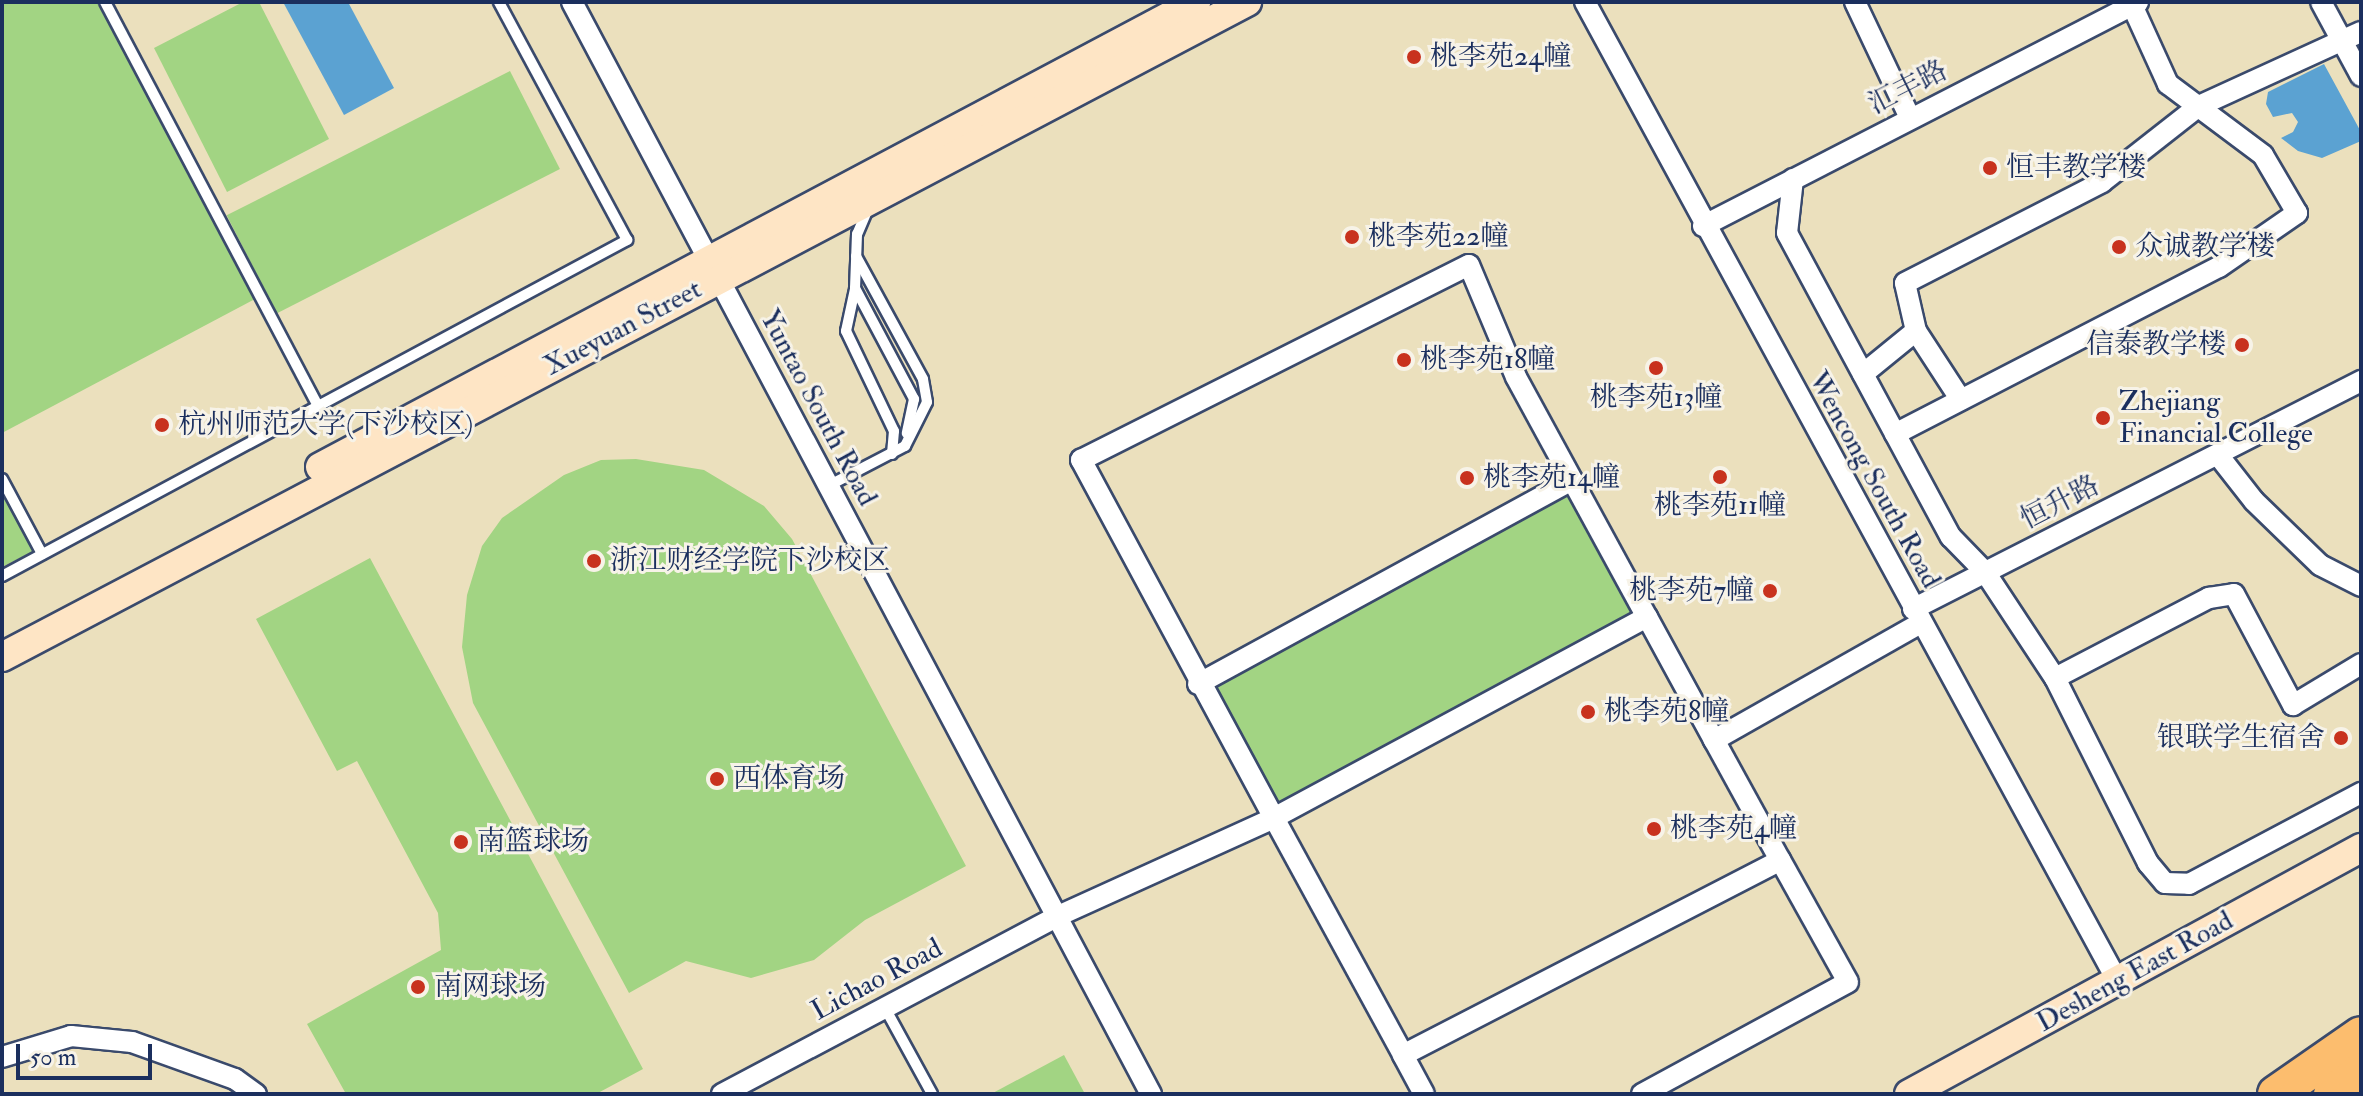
<!DOCTYPE html>
<html>
<head>
<meta charset="utf-8">
<style>
  body { margin:0 }
  #map { position:relative; width:2363px; height:1096px; overflow:hidden; background:#ebe0bd; font-family:"IM FELL Double Pica","Noto Serif SC",serif }
  div>[style] { position:absolute }
  .green>* { inset:0; background:#a2d483; transform-origin:0 0 }
  .water>* { inset:0; background:#5ba2d2 }
  .roads { filter:drop-shadow(2px 0 #3a4a6c) drop-shadow(-2px 0 #3a4a6c) drop-shadow(0 2px #3a4a6c) drop-shadow(0 -2px #3a4a6c) }
  .lane>* { height:10px; margin:-5px; padding:0 5px; transform-origin:5px; border-radius:5px; background:#fff }
  .street>* { height:20px; margin:-10px; padding:0 10px; transform-origin:10px; border-radius:10px; background:#fff }
  .secondary>* { height:28px; margin:-14px; padding:0 14px; transform-origin:14px; border-radius:14px; background:#fee5c5 }
  .highway>* { height:36px; margin:-18px; padding:0 18px; transform-origin:18px; border-radius:18px; background:#fcbd6e }
  .dots>* { width:22px; height:22px; translate:-50% -50%; box-sizing:border-box; border:4px solid #f7f3e8; border-radius:50% }
  span { translate:-50% -50%; white-space:nowrap; text-align:center; line-height:1.15; -webkit-text-stroke:6px #f7f3e8; paint-order:stroke }
  .poi-label { font-size:28px; color:#1b2f5e }
  .left { translate:0 -50%; text-align:left }
  .right { translate:-100% -50%; text-align:right }
  .street-label { font-size:28px; color:#1b2f5e }
  .frame { position:absolute; inset:0; border:4px solid #1b2f5e; pointer-events:none }
  .scale { position:absolute; left:16px; top:1044px; width:136px; height:36px; box-sizing:border-box; border:4px solid #1b2f5e; border-top:0; padding-left:10px; font-size:24px; line-height:28px; white-space:nowrap; color:#1b2f5e; -webkit-text-stroke:6px #f7f3e8; paint-order:stroke }
</style>
</head>
<body>
<div id="map">
  <div class="green">
    <div style="clip-path:polygon(2px 2px,99px 2px,255px 299px,2px 433px)"></div>
    <div style="clip-path:polygon(243px 2px,259px 2px,329px 139px,227px 192px,154px 48px)"></div>
    <div style="left:510px;top:71px;width:110px;height:318px;rotate:63deg"></div>
    <div style="clip-path:polygon(636px 459px,704px 470px,764px 506px,792px 539px,966px 866px,865px 920px,814px 960px,751px 978px,686px 961px,629px 993px,473px 703px,462px 647px,467px 595px,482px 546px,502px 518px,564px 475px,601px 460px)"></div>
    <div style="clip-path:polygon(2px 491px,34px 551px,2px 567px)"></div>
    <div style="left:1569px;top:491px;width:141px;height:409px;rotate:61deg"></div>
    <div style="clip-path:polygon(370px 558px,643px 1069px,596px 1094px,346px 1094px,307px 1024px,441px 950px,438px 913px,357px 761px,337px 771px,256px 619px)"></div>
    <div style="clip-path:polygon(1064px 1055px,1085px 1094px,991px 1094px)"></div>
  </div>
  <div class="water">
    <div style="clip-path:polygon(283px 2px,348px 2px,394px 88px,344px 115px)"></div>
    <div style="clip-path:polygon(2324px 64px,2361px 132px,2361px 141px,2322px 158px,2298px 151px,2281px 138px,2293px 132px,2298px 122px,2292px 113px,2273px 117px,2266px 104px,2268px 92px)"></div>
  </div>
  <div class="roads">
    <div class="lane">
      <div style="left:105px;top:2px;width:457px;rotate:62.2deg"></div>
      <div style="left:867px;top:211px;width:25px;rotate:113deg"></div>
      <div style="left:857px;top:234px;width:54px;rotate:92.1deg"></div>
      <div style="left:855px;top:288px;width:126px;rotate:62deg"></div>
      <div style="left:914px;top:399px;width:35px;rotate:102deg"></div>
      <div style="left:855px;top:289px;width:43px;rotate:102.1deg"></div>
      <div style="left:846px;top:331px;width:111px;rotate:64.4deg"></div>
      <div style="left:894px;top:431px;width:23px;rotate:95deg"></div>
      <div style="left:2px;top:479px;width:85px;rotate:61.9deg"></div>
      <div style="left:828px;top:486px;width:87px;rotate:-27.5deg"></div>
      <div style="left:905px;top:446px;width:49px;rotate:-63.4deg"></div>
      <div style="left:927px;top:402px;width:23px;rotate:-100deg"></div>
      <div style="left:923px;top:379px;width:140px;rotate:-118.6deg"></div>
      <div style="left:2px;top:576px;width:710px;rotate:-28.26deg"></div>
      <div style="left:627px;top:240px;width:270px;rotate:-118.3deg"></div>
      <div style="left:885px;top:1008px;width:98px;rotate:61.3deg"></div>
    </div>
    <div class="street">
      <div style="left:572px;top:2px;width:1236px;rotate:62.07deg"></div>
      <div style="left:1585px;top:2px;width:1116px;rotate:61.46deg"></div>
      <div style="left:1855px;top:2px;width:128px;rotate:64.6deg"></div>
      <div style="left:2321px;top:2px;width:84px;rotate:61.6deg"></div>
      <div style="left:1793px;top:179px;width:54px;rotate:96.3deg"></div>
      <div style="left:1787px;top:233px;width:345px;rotate:61.7deg"></div>
      <div style="left:1951px;top:537px;width:49px;rotate:45.8deg"></div>
      <div style="left:1985px;top:572px;width:127px;rotate:56.6deg"></div>
      <div style="left:2055px;top:678px;width:207px;rotate:63.3deg"></div>
      <div style="left:2148px;top:863px;width:26px;rotate:50deg"></div>
      <div style="left:2165px;top:883px;width:24px;rotate:2deg"></div>
      <div style="left:2189px;top:884px;width:195px;rotate:-27.9deg"></div>
      <div style="left:1703px;top:226px;width:489px;rotate:-27.2deg"></div>
      <div style="left:1916px;top:331px;width:82px;rotate:56.9deg"></div>
      <div style="left:1863px;top:374px;width:68px;rotate:-39.1deg"></div>
      <div style="left:1916px;top:331px;width:49px;rotate:-102.9deg"></div>
      <div style="left:1905px;top:283px;width:221px;rotate:-27.1deg"></div>
      <div style="left:2102px;top:182px;width:123px;rotate:-38.1deg"></div>
      <div style="left:2199px;top:106px;width:178px;rotate:-24.6deg"></div>
      <div style="left:1895px;top:434px;width:365px;rotate:-27.3deg"></div>
      <div style="left:2219px;top:267px;width:95px;rotate:-34.7deg"></div>
      <div style="left:2297px;top:213px;width:67px;rotate:-120.4deg"></div>
      <div style="left:2263px;top:155px;width:119px;rotate:-143.2deg"></div>
      <div style="left:2168px;top:84px;width:87px;rotate:-114.5deg"></div>
      <div style="left:2218px;top:455px;width:58px;rotate:52deg"></div>
      <div style="left:2254px;top:501px;width:92px;rotate:44.1deg"></div>
      <div style="left:2320px;top:565px;width:46px;rotate:27.1deg"></div>
      <div style="left:1913px;top:609px;width:503px;rotate:-26.97deg"></div>
      <div style="left:2055px;top:678px;width:174px;rotate:-27.5deg"></div>
      <div style="left:2209px;top:598px;width:25px;rotate:-9deg"></div>
      <div style="left:2234px;top:594px;width:126px;rotate:62deg"></div>
      <div style="left:2293px;top:705px;width:79px;rotate:-31.1deg"></div>
      <div style="left:1198px;top:684px;width:426px;rotate:-28.6deg"></div>
      <div style="left:1714px;top:740px;width:140px;rotate:-118.6deg"></div>
      <div style="left:1647px;top:617px;width:424px;rotate:151.7deg"></div>
      <div style="left:1274px;top:818px;width:270px;rotate:61.4deg"></div>
      <div style="left:1403px;top:1055px;width:424px;rotate:-27.3deg"></div>
      <div style="left:1780px;top:860px;width:137px;rotate:-118.8deg"></div>
      <div style="left:1714px;top:740px;width:238px;rotate:-29.5deg"></div>
      <div style="left:1403px;top:1055px;width:44px;rotate:61.7deg"></div>
      <div style="left:2px;top:1057px;width:72px;rotate:-16.9deg"></div>
      <div style="left:71px;top:1036px;width:61px;rotate:5.6deg"></div>
      <div style="left:132px;top:1042px;width:109px;rotate:19.8deg"></div>
      <div style="left:235px;top:1079px;width:26px;rotate:36deg"></div>
      <div style="left:722px;top:1094px;width:380px;rotate:-27.9deg"></div>
      <div style="left:1058px;top:916px;width:237px;rotate:-24.4deg"></div>
      <div style="left:1274px;top:818px;width:407px;rotate:-118.3deg"></div>
      <div style="left:1081px;top:460px;width:434px;rotate:-26.7deg"></div>
      <div style="left:1469px;top:265px;width:121px;rotate:67.2deg"></div>
      <div style="left:1516px;top:377px;width:273px;rotate:61.4deg"></div>
      <div style="left:1642px;top:1094px;width:234px;rotate:-28.5deg"></div>
      <div style="left:1848px;top:982px;width:140px;rotate:-119.1deg"></div>
    </div>
    <div class="secondary">
      <div style="left:320px;top:467px;width:992px;rotate:-27.96deg"></div>
      <div style="left:2px;top:657px;width:1407px;rotate:-27.75deg"></div>
      <div style="left:1909px;top:1094px;width:515px;rotate:-28.56deg"></div>
    </div>
    <div class="highway">
      <div style="left:2276px;top:1094px;width:103px;rotate:-34.8deg"></div>
      <div style="left:2332px;top:1094px;width:37px;rotate:-38deg"></div>
    </div>
  </div>
  <div class="dots">
    <div style="left:1414px;top:57px;background:#c8321e"></div>
    <div style="left:1990px;top:168px;background:#c8321e"></div>
    <div style="left:1352px;top:237px;background:#c8321e"></div>
    <div style="left:2119px;top:247px;background:#c8321e"></div>
    <div style="left:2242px;top:345px;background:#c8321e"></div>
    <div style="left:1404px;top:360px;background:#c8321e"></div>
    <div style="left:1656px;top:368px;background:#c8321e"></div>
    <div style="left:2103px;top:418px;background:#c8321e"></div>
    <div style="left:162px;top:425px;background:#c8321e"></div>
    <div style="left:1720px;top:477px;background:#c8321e"></div>
    <div style="left:1467px;top:478px;background:#c8321e"></div>
    <div style="left:594px;top:561px;background:#c8321e"></div>
    <div style="left:1770px;top:591px;background:#c8321e"></div>
    <div style="left:1588px;top:712px;background:#c8321e"></div>
    <div style="left:2341px;top:738px;background:#c8321e"></div>
    <div style="left:717px;top:779px;background:#c8321e"></div>
    <div style="left:1654px;top:829px;background:#c8321e"></div>
    <div style="left:461px;top:842px;background:#c8321e"></div>
    <div style="left:418px;top:987px;background:#c8321e"></div>
  </div>
  <div class="poi-label">
    <span class="left" style="left:1430px;top:57px">桃李苑24幢</span>
    <span class="left" style="left:2006px;top:168px">恒丰教学楼</span>
    <span class="left" style="left:1368px;top:237px">桃李苑22幢</span>
    <span class="left" style="left:2135px;top:247px">众诚教学楼</span>
    <span class="right" style="left:2226px;top:345px">信泰教学楼</span>
    <span class="left" style="left:1420px;top:360px">桃李苑18幢</span>
    <span style="left:1656px;top:398px">桃李苑13幢</span>
    <span class="left" style="left:2119px;top:418px">Zhejiang<br>Financial College</span>
    <span class="left" style="left:178px;top:425px">杭州师范大学(下沙校区)</span>
    <span class="left" style="left:1483px;top:478px">桃李苑14幢</span>
    <span style="left:1720px;top:506px">桃李苑11幢</span>
    <span class="left" style="left:610px;top:561px">浙江财经学院下沙校区</span>
    <span class="right" style="left:1754px;top:591px">桃李苑7幢</span>
    <span class="left" style="left:1604px;top:712px">桃李苑8幢</span>
    <span class="right" style="left:2325px;top:738px">银联学生宿舍</span>
    <span class="left" style="left:733px;top:779px">西体育场</span>
    <span class="left" style="left:1670px;top:829px">桃李苑4幢</span>
    <span class="left" style="left:477px;top:842px">南篮球场</span>
    <span class="left" style="left:434px;top:987px">南网球场</span>
  </div>
  <div class="street-label">
    <span style="left:1908px;top:88px;rotate:-27deg">汇丰路</span>
    <span style="left:623px;top:328px;rotate:-28deg">Xueyuan Street</span>
    <span style="left:818px;top:408px;rotate:62deg">Yuntao South Road</span>
    <span style="left:1874px;top:480px;rotate:61deg">Wencong South Road</span>
    <span style="left:2060px;top:503px;rotate:-27deg">恒升路</span>
    <span style="left:2135px;top:972px;rotate:-29deg">Desheng East Road</span>
    <span style="left:877px;top:980px;rotate:-28deg">Lichao Road</span>
  </div>
  <div class="frame"></div>
  <div class="scale">50 m</div>
</div>
</body>
</html>
